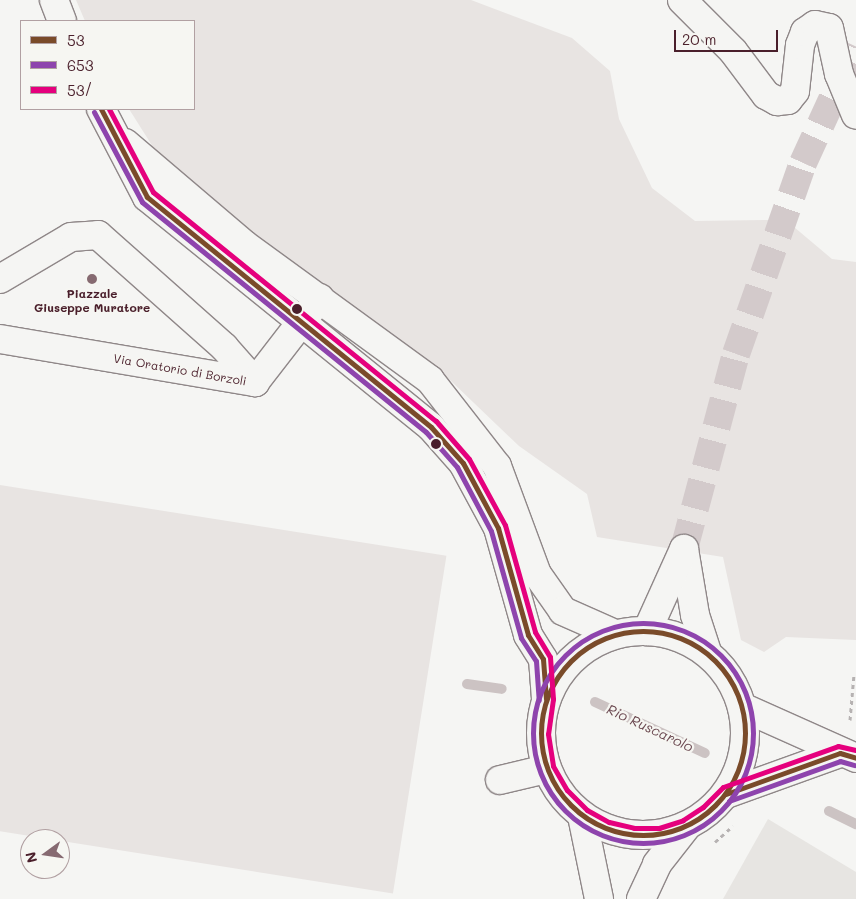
<!DOCTYPE html>
<html>
<head>
<meta charset="utf-8">
<style>
  body { margin:0 }
  #map { position:relative; width:856px; height:899px; overflow:hidden; background:#f5f5f3; font-family:Mali,sans-serif }
  div>[style] { position:absolute }
  .built>* { inset:0; background:#e7e5e2 }
  .green>* { inset:0; background:#e8e4e2; transform-origin:0 0 }
  .stream>* { height:10px; margin:-5px; padding:0 5px; transform-origin:5px; border-radius:5px; background:#ccc3c3 }
  .major-tunnel>* { height:28px; margin-top:-14px; transform-origin:0; background:repeating-linear-gradient(90deg,#d3cacb 0 28px,transparent 0 42px) }
  .path>* { height:3px; margin-top:-1.5px; transform-origin:0; background:repeating-linear-gradient(90deg,#b6b2b2 0 4px,transparent 0 8px) }
  .roads { filter:drop-shadow(1px 0 #8f8788) drop-shadow(-1px 0 #8f8788) drop-shadow(0 1px #8f8788) drop-shadow(0 -1px #8f8788) }
  .minor>* { height:28px; margin:-14px; padding:0 14px; transform-origin:14px; border-radius:14px; background:#f5f5f3 }
  .major>* { height:28px; margin:-14px; padding:0 14px; transform-origin:14px; border-radius:14px; background:#f5f5f3 }
  .major>.ring { margin:-14px; padding:0; box-sizing:content-box; background:none; border:28px solid #f5f5f3; border-radius:50% }
  .bus-1>* { height:5px; margin:-2.5px; padding:0 2.5px; transform-origin:2.5px; border-radius:2.5px; background:#7a4b2a }
  .bus-1>.ring { margin:-2.5px; padding:0; box-sizing:content-box; background:none; border:5px solid #7a4b2a; border-radius:50% }
  .bus-2>* { height:5px; margin:-2.5px; padding:0 2.5px; transform-origin:2.5px; border-radius:2.5px; background:#8e44ad }
  .bus-2>.ring { margin:-2.5px; padding:0; box-sizing:content-box; background:none; border:5px solid #8e44ad; border-radius:50% }
  .bus-3>* { height:5px; margin:-2.5px; padding:0 2.5px; transform-origin:2.5px; border-radius:2.5px; background:#e5007d }
  .dots>* { width:14px; height:14px; translate:-50% -50%; box-sizing:border-box; border:2px solid #f6f6f2; border-radius:50% }
  span { translate:-50% -50%; white-space:nowrap; text-align:center; line-height:1.15; -webkit-text-stroke:4.5px #f6f6f2; paint-order:stroke }
  .poi-label { font-size:12px; color:#4a1f2b; font-weight:700 }
  .street-label { font-size:12px; color:#4a1f2b }
  .water-label { font-size:14px; color:#6c4a52; font-style:italic }
  .legend { position:absolute; left:20px; top:20px; width:175px; height:90px; box-sizing:border-box; background:#f6f6f2; border:1px solid #b1a0a2; margin:0; padding:6px 9px; list-style:none; font-size:15px; color:#4a1f2b }
  .legend li { display:flex; align-items:center; gap:10px; height:25px }
  .legend b { width:25px; border:1px solid #b1a0a2 }
  .north { position:absolute; left:20px; top:829px; width:50px; height:50px; box-sizing:border-box; background:#f6f6f2; border:1px solid #b1a0a2; border-radius:50%; rotate:256deg; font-size:14px; font-weight:700; line-height:20px; text-align:center; color:#4a1f2b }
  .north::after { content:''; display:block; margin:auto; width:18px; height:22px; background:#866a71; clip-path:polygon(50% 0,100% 100%,50% 72%,0 100%) }
  .scale { position:absolute; left:674px; top:30px; width:104px; height:22px; box-sizing:border-box; border:2px solid #4a1f2b; border-top:0; padding-left:6px; font-size:15px; line-height:18px; white-space:nowrap; color:#4a1f2b; -webkit-text-stroke:4px #f6f6f2; paint-order:stroke }
</style>
</head>
<body>
<div id="map">
  <div class="built">
    <div style="clip-path:polygon(768px 819px,856px 872px,856px 899px,723px 899px)"></div>
  </div>
  <div class="green">
    <div style="clip-path:polygon(76px 0,471px 0,572px 38px,610px 71px,619px 119px,652px 188px,695px 221px,770px 220px,794px 227px,832px 259px,856px 262px,856px 640px,786px 637px,764px 652px,741px 640px,723px 557px,597px 537px,587px 494px,519px 446px,450px 380px,221px 214px,158px 155px,129px 109px,194px 109px,194px 21px,85px 21px)"></div>
    <div style="left:0;top:485px;width:452px;height:342px;rotate:9deg"></div>
  </div>
  <div class="stream">
    <div style="left:467px;top:684px;width:35px;rotate:8deg"></div>
    <div style="left:595px;top:702px;width:121px;rotate:24.9deg"></div>
    <div style="left:829px;top:811px;width:30px;rotate:26deg"></div>
  </div>
  <div class="major-tunnel">
    <div style="left:684px;top:549px;width:202px;rotate:-75.1deg"></div>
    <div style="left:736px;top:354px;width:202px;rotate:-70.7deg"></div>
    <div style="left:803px;top:163px;width:128px;rotate:-65.4deg"></div>
  </div>
  <div class="path">
    <div style="left:850px;top:720px;width:46px;rotate:-85deg"></div>
    <div style="left:715px;top:842px;width:24px;rotate:-42deg"></div>
  </div>
  <div class="roads">
    <div class="minor">
      <div style="left:682px;top:0;width:72px;rotate:45deg"></div>
      <div style="left:733px;top:51px;width:55px;rotate:53.1deg"></div>
      <div style="left:766px;top:95px;width:13px;rotate:29deg"></div>
      <div style="left:777px;top:101px;width:11px;rotate:-5deg"></div>
      <div style="left:788px;top:100px;width:11px;rotate:-52deg"></div>
      <div style="left:795px;top:91px;width:46px;rotate:-83.8deg"></div>
      <div style="left:800px;top:45px;width:14px;rotate:-69deg"></div>
      <div style="left:805px;top:32px;width:12px;rotate:-35deg"></div>
      <div style="left:815px;top:25px;width:14px;rotate:12deg"></div>
      <div style="left:829px;top:28px;width:47px;rotate:77.7deg"></div>
      <div style="left:839px;top:74px;width:44px;rotate:67.5deg"></div>
      <div style="left:0;top:279px;width:82px;rotate:-30.6deg"></div>
      <div style="left:71px;top:237px;width:27px;rotate:-4deg"></div>
      <div style="left:98px;top:235px;width:169px;rotate:41.6deg"></div>
      <div style="left:224px;top:347px;width:47px;rotate:48.5deg"></div>
      <div style="left:0;top:339px;width:259px;rotate:9.6deg"></div>
      <div style="left:255px;top:382px;width:106px;rotate:-52.3deg"></div>
      <div style="left:500px;top:780px;width:47px;rotate:-13.4deg"></div>
      <div style="left:582px;top:816px;width:85px;rotate:78.4deg"></div>
      <div style="left:641px;top:899px;width:38px;rotate:-65deg"></div>
      <div style="left:657px;top:864px;width:47px;rotate:-51.9deg"></div>
    </div>
    <div class="major">
      <div style="left:54px;top:0;width:22px;rotate:69deg"></div>
      <div style="left:101px;top:109px;width:99px;rotate:62.4deg"></div>
      <div style="left:147px;top:197px;width:365px;rotate:39deg"></div>
      <div style="left:431px;top:427px;width:48px;rotate:48.4deg"></div>
      <div style="left:463px;top:463px;width:74px;rotate:61.7deg"></div>
      <div style="left:498px;top:528px;width:111px;rotate:74.3deg"></div>
      <div style="left:528px;top:635px;width:28px;rotate:58deg"></div>
      <div style="left:543px;top:659px;width:40px;rotate:85.7deg"></div>
      <div style="left:125px;top:143px;width:157px;rotate:40.4deg"></div>
      <div style="left:245px;top:245px;width:229px;rotate:36.1deg"></div>
      <div style="left:430px;top:380px;width:109px;rotate:52.1deg"></div>
      <div style="left:497px;top:466px;width:115px;rotate:69.7deg"></div>
      <div style="left:537px;top:574px;width:45px;rotate:54.9deg"></div>
      <div style="left:563px;top:611px;width:57px;rotate:23.9deg"></div>
      <div style="left:684px;top:549px;width:67px;rotate:80.5deg"></div>
      <div style="left:695px;top:615px;width:40px;rotate:72deg"></div>
      <div class="ring" style="left:541px;top:631px;width:176px;height:176px"></div>
      <div style="left:647px;top:631px;width:90px;rotate:-65.7deg"></div>
      <div style="left:742px;top:707px;width:125px;rotate:24.1deg"></div>
      <div style="left:726px;top:794px;width:121px;rotate:-19.8deg"></div>
    </div>
  </div>
  <div class="bus-1">
    <div style="left:101px;top:109px;width:99px;rotate:62.4deg"></div>
    <div style="left:147px;top:197px;width:365px;rotate:39deg"></div>
    <div style="left:431px;top:427px;width:48px;rotate:48.4deg"></div>
    <div style="left:463px;top:463px;width:74px;rotate:61.7deg"></div>
    <div style="left:498px;top:528px;width:111px;rotate:74.3deg"></div>
    <div style="left:528px;top:635px;width:28px;rotate:58deg"></div>
    <div style="left:543px;top:659px;width:40px;rotate:85.7deg"></div>
    <div class="ring" style="left:541px;top:631px;width:199px;height:199px"></div>
    <div style="left:726px;top:794px;width:121px;rotate:-19.8deg"></div>
    <div style="left:840px;top:753px;width:17px;rotate:17deg"></div>
  </div>
  <div class="bus-2">
    <div style="left:94px;top:112px;width:102px;rotate:61.9deg"></div>
    <div style="left:142px;top:202px;width:365px;rotate:39deg"></div>
    <div style="left:426px;top:432px;width:47px;rotate:48.5deg"></div>
    <div style="left:457px;top:467px;width:72px;rotate:62deg"></div>
    <div style="left:491px;top:531px;width:111px;rotate:74.3deg"></div>
    <div style="left:521px;top:638px;width:27px;rotate:57deg"></div>
    <div style="left:536px;top:661px;width:39px;rotate:86deg"></div>
    <div class="ring" style="left:533px;top:623px;width:215px;height:215px"></div>
    <div style="left:729px;top:801px;width:118px;rotate:-19.8deg"></div>
    <div style="left:840px;top:761px;width:15px;rotate:16deg"></div>
  </div>
  <div class="bus-3">
    <div style="left:109px;top:109px;width:94px;rotate:62.1deg"></div>
    <div style="left:153px;top:192px;width:364px;rotate:39deg"></div>
    <div style="left:436px;top:421px;width:50px;rotate:49deg"></div>
    <div style="left:469px;top:459px;width:75px;rotate:61.4deg"></div>
    <div style="left:505px;top:525px;width:111px;rotate:74.3deg"></div>
    <div style="left:535px;top:632px;width:29px;rotate:59deg"></div>
    <div style="left:550px;top:657px;width:42px;rotate:85.9deg"></div>
    <div style="left:553px;top:699px;width:35px;rotate:98deg"></div>
    <div style="left:548px;top:734px;width:32px;rotate:81deg"></div>
    <div style="left:553px;top:766px;width:28px;rotate:60deg"></div>
    <div style="left:567px;top:790px;width:28px;rotate:45deg"></div>
    <div style="left:587px;top:810px;width:25px;rotate:29deg"></div>
    <div style="left:609px;top:822px;width:26px;rotate:13deg"></div>
    <div style="left:634px;top:828px;width:25px"></div>
    <div style="left:659px;top:828px;width:25px;rotate:-18deg"></div>
    <div style="left:683px;top:820px;width:24px;rotate:-33deg"></div>
    <div style="left:703px;top:807px;width:28px;rotate:-45deg"></div>
    <div style="left:723px;top:787px;width:122px;rotate:-19.6deg"></div>
    <div style="left:838px;top:746px;width:18px;rotate:13deg"></div>
  </div>
  <div class="dots">
    <div style="left:92px;top:279px;background:#866a71"></div>
    <div style="left:297px;top:309px;background:#4a1f2b"></div>
    <div style="left:436px;top:444px;background:#4a1f2b"></div>
  </div>
  <div class="poi-label">
    <span style="left:92px;top:301px">Piazzale<br>Giuseppe Muratore</span>
  </div>
  <div class="street-label">
    <span style="left:180px;top:370px;rotate:10deg">Via Oratorio di Borzoli</span>
  </div>
  <div class="water-label">
    <span style="left:650px;top:728px;rotate:25deg">Rio Ruscarolo</span>
  </div>
  <ul class="legend">
  <li><b style="height:6px;background:#7a4b2a"></b>53</li>
  <li><b style="height:6px;background:#8e44ad"></b>653</li>
  <li><b style="height:6px;background:#e5007d"></b>53/</li>
  </ul>
  <div class="north">N</div>
  <div class="scale">20 m</div>
</div>
</body>
</html>
